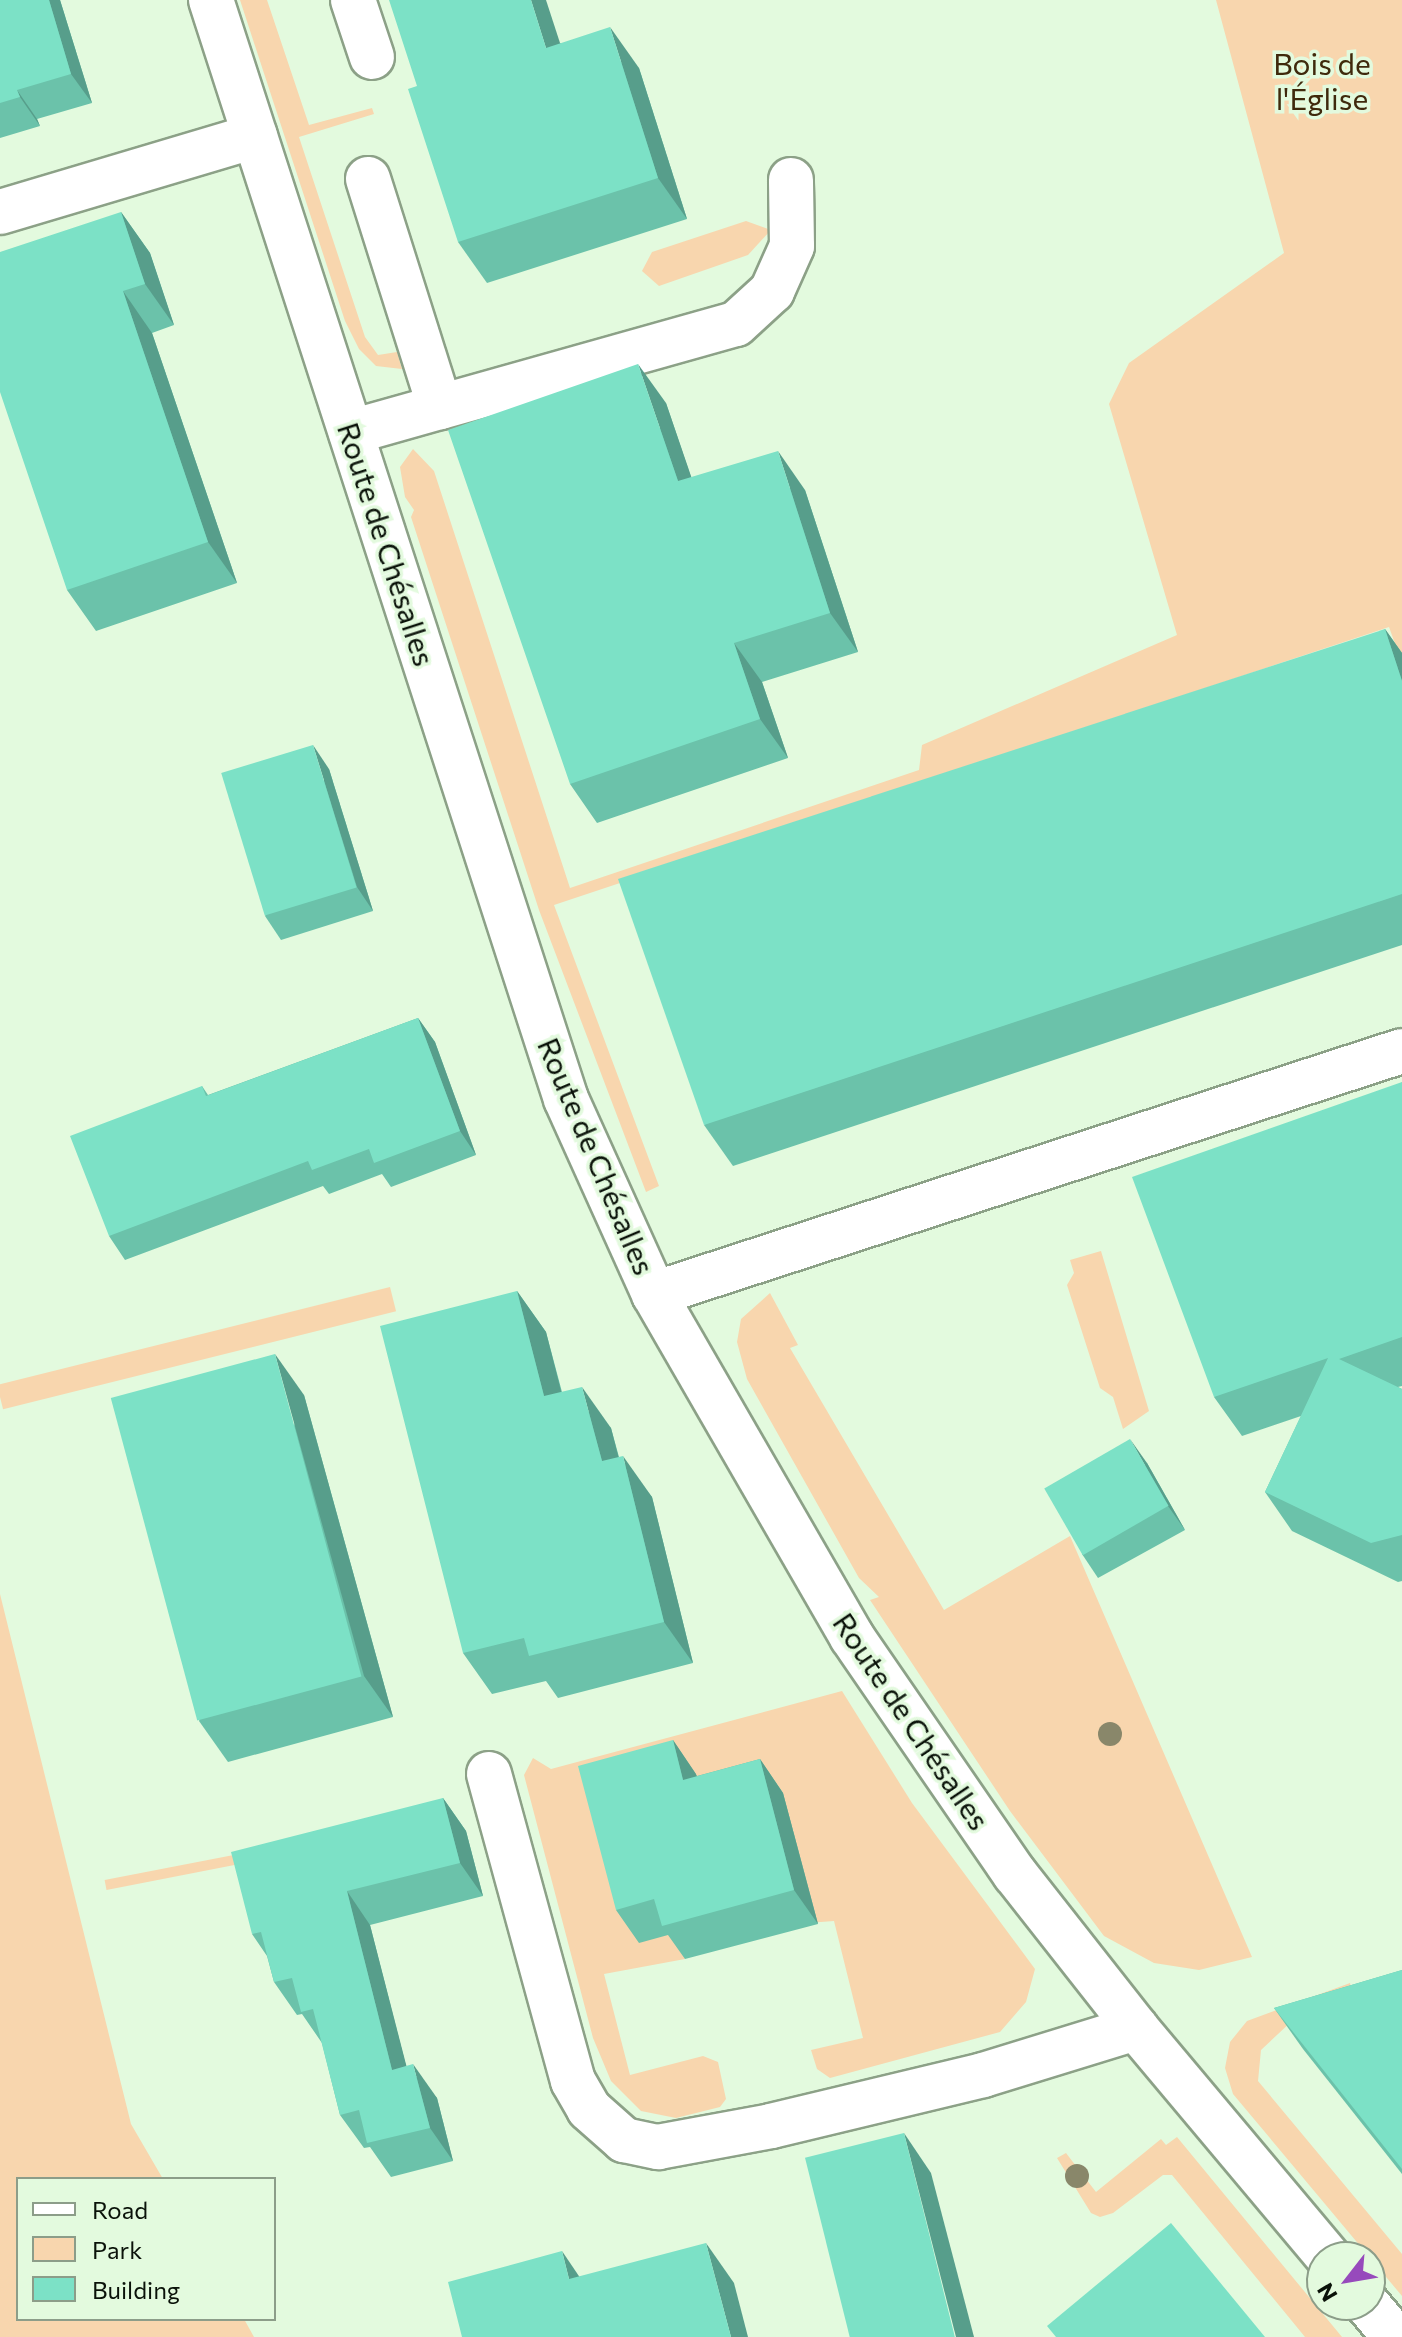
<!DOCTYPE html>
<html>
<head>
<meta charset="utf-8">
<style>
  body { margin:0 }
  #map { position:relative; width:1402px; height:2337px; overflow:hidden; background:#e3fade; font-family:Commissioner,sans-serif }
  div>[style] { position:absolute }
  .green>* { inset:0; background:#f8d6ae; transform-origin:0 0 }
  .roads { filter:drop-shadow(2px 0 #8ca187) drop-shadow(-2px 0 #8ca187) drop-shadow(0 2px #8ca187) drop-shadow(0 -2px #8ca187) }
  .minor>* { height:44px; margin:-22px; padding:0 22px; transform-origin:22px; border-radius:22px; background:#fff }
  .trees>* { width:24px; height:24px; margin:-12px; border-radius:50%; background:#89876a }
  .wall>* { inset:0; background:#6bc2aa }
  .shaded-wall>* { inset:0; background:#579e8b }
  .building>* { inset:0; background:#7ce1c6; transform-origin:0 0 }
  span { translate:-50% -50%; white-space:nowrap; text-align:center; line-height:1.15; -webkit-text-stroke:7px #e3fade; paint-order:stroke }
  .park-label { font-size:30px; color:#3f290c }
  .street-label { font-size:30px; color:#0a1209 }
  .legend { position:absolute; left:16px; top:2177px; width:260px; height:144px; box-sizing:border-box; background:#e3fade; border:2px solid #8c9d89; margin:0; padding:10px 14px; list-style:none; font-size:24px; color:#0a1209 }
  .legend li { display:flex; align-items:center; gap:16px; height:40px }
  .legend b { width:40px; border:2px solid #8c9d89 }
  .north { position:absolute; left:1306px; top:2241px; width:80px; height:80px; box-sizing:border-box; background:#e3fade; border:2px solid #8c9d89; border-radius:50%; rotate:239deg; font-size:22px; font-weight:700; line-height:32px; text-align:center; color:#0a1209 }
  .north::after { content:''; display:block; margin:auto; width:28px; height:36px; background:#974abc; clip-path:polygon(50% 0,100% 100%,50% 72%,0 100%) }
</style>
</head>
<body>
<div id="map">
  <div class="green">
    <div style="clip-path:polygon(240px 0,267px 0,309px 125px,372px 108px,374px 114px,299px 137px,365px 337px,378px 355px,397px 352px,402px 369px,376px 366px,359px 349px,345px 321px)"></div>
    <div style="clip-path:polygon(1216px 0,1402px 0,1402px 663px,1389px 627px,554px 905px,659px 1186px,646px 1192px,539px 910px,411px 517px,414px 510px,405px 497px,400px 467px,413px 449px,434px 471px,570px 888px,919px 770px,922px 745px,1177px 635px,1109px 404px,1129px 363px,1284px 253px)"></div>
    <div style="clip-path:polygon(746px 221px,771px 230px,748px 255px,659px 286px,642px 271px,652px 252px)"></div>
    <div style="clip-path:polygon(1101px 1251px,1149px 1411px,1123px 1429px,1113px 1397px,1100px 1388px,1067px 1285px,1074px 1273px,1070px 1260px)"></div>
    <div style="left:390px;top:1287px;width:25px;height:405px;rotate:76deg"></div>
    <div style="clip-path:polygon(770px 1293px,798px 1345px,790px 1348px,944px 1610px,1070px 1536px,1252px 1957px,1199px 1970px,1154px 1963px,1104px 1936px,1010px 1811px,870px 1600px,879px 1597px,859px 1578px,747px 1379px,737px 1342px,741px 1319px)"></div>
    <div style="clip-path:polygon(0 1594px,131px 2124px,163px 2179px,18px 2179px,18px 2319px,244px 2319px,254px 2337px,0 2337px)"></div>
    <div style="clip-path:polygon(842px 1691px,912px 1803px,1035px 1969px,1026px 2002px,1000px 2032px,830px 2078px,817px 2069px,811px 2050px,863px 2038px,834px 1921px,678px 1933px,685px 1959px,604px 1974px,630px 2075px,703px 2056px,718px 2062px,726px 2099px,720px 2107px,676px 2118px,641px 2111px,611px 2081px,593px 2038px,524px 1775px,533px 1758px,551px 1769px)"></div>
    <div style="left:244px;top:1853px;width:10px;height:142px;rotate:79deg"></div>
    <div style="clip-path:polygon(1350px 1983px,1353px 1998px,1294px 2019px,1261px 2050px,1258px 2081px,1402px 2254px,1402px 2296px,1233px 2094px,1225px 2068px,1230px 2042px,1247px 2021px)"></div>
    <div style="clip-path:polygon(1177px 2137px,1342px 2337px,1305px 2337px,1172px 2175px,1163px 2175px,1113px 2213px,1100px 2217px,1091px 2213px,1057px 2158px,1066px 2153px,1096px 2192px,1161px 2139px,1166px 2145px)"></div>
  </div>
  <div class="roads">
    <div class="minor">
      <div style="left:211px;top:0;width:1155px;rotate:72.1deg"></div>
      <div style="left:566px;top:1099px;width:214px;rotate:65.7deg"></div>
      <div style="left:654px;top:1294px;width:396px;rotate:60deg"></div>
      <div style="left:852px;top:1637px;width:288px;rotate:55.5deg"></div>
      <div style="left:1015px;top:1874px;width:196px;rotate:51.8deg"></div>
      <div style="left:1136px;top:2028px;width:299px;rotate:50deg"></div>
      <div style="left:353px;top:0;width:60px;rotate:71.6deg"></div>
      <div style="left:368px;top:179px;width:239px;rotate:72.5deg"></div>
      <div style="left:440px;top:407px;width:307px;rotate:-15.7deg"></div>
      <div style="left:736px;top:324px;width:49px;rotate:-42.5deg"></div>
      <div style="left:772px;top:291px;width:49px;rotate:-66deg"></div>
      <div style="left:792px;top:246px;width:66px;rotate:-90.9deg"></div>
      <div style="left:0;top:212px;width:266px;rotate:-16.6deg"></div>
      <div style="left:351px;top:432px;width:92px;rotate:-15.7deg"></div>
      <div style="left:654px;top:1294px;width:786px;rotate:-18deg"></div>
      <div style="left:489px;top:1774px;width:318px;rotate:74.7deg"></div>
      <div style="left:573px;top:2081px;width:32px;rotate:60deg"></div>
      <div style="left:589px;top:2109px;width:47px;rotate:41.5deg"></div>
      <div style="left:624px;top:2140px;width:35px;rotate:12deg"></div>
      <div style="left:658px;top:2147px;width:115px;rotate:-10.5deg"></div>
      <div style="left:771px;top:2126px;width:218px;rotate:-13.5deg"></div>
      <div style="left:983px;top:2075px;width:160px;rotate:-17.1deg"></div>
      <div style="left:1368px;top:2305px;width:42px;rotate:49.8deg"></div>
    </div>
  </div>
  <div class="trees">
    <div style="left:1110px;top:1734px"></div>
    <div style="left:1077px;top:2176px"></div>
  </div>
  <div class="wall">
    <div style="clip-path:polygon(0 0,60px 0,92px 103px,37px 119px,40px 126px,0 138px)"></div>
    <div style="clip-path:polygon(560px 43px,639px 68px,687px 219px,487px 283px,458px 242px)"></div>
    <div style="clip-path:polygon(121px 212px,150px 253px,174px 325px,152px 333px,237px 583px,96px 631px,67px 590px)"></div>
    <div style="clip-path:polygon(666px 403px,691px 477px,805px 490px,858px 652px,762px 682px,788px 758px,597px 823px,570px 784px)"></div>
    <div style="clip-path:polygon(1385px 629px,1402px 653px,1402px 945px,733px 1166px,704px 1125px)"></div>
    <div style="clip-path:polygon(329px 769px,373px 911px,281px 940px,265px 916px)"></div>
    <div style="clip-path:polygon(418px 1018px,435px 1042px,476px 1155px,391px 1187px,382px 1174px,329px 1194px,323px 1186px,125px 1260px,109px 1236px,202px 1086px,208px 1095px)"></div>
    <div style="clip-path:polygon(1402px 1082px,1402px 1386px,1398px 1387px,1402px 1389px,1402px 1581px,1398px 1582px,1292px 1531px,1265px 1492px,1301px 1416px,1242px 1436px,1214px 1397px)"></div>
    <div style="clip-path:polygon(517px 1291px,546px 1332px,562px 1392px,611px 1428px,619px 1457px,652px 1497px,693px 1663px,558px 1698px,546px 1681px,492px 1694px,463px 1653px)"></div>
    <div style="clip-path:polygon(304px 1395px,393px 1717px,228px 1762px,199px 1721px)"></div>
    <div style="clip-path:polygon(1147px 1463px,1185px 1530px,1098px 1578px,1082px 1554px)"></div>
    <div style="clip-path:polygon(673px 1740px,697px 1776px,760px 1759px,783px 1793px,818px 1924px,685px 1959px,668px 1935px,639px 1943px,616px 1910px)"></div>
    <div style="clip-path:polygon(443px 1798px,466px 1831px,483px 1896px,370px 1925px,406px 2066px,437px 2098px,453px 2161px,391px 2177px,370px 2147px,364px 2148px,340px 2115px,322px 2043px,302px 2014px,297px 2015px,274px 1982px,267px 1956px,252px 1934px)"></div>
    <div style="clip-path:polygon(1402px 1970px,1402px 2174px,1303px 2049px,1274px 2008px)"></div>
  </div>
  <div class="shaded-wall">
    <div style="clip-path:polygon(49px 0,60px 0,92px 103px,71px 74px)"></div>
    <div style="clip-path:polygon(531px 0,546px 0,575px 89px,546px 48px)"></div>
    <div style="clip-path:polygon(610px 27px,639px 68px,687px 219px,658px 178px)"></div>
    <div style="clip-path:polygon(17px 90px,37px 119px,40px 126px,20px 97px)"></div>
    <div style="clip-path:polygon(121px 212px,150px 253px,174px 325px,145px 284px)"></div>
    <div style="clip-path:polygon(123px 291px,152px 333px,237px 583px,208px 542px)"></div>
    <div style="clip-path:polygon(638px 364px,666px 403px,706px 520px,678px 481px)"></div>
    <div style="clip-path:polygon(778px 451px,805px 490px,858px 652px,830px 613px)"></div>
    <div style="clip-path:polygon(1385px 629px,1402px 653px,1402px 681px)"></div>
    <div style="clip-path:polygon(734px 643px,762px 682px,788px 758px,760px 719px)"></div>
    <div style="clip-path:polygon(313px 745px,329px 769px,373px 911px,357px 887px)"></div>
    <div style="clip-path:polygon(418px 1018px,435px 1042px,476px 1155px,460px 1131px)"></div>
    <div style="clip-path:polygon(517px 1291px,546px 1332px,573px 1438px,544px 1396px)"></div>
    <div style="clip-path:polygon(275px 1354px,304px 1395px,393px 1717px,364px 1676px)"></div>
    <div style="clip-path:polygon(582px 1387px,611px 1428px,630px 1502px,602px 1461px)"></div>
    <div style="clip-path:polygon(1130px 1439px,1147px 1463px,1185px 1530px,1168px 1506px)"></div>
    <div style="clip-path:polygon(623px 1456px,652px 1497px,693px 1663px,664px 1622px)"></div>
    <div style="clip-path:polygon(673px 1740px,696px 1774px,707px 1814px,683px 1780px)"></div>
    <div style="clip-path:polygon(760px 1759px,783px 1793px,818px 1924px,794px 1890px)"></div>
    <div style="clip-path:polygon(443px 1798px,466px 1831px,483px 1896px,460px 1863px)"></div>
    <div style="clip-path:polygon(347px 1891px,370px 1925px,416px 2103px,392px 2070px)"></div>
    <div style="clip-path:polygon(413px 2064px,437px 2098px,453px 2161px,430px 2128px)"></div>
    <div style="clip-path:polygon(904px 2133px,931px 2173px,974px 2337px,956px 2337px)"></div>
    <div style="clip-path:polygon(706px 2243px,734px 2283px,748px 2337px,731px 2337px)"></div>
    <div style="clip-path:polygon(562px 2251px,589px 2291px,569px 2279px)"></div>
  </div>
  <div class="building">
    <div style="clip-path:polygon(0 0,49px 0,71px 74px,17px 90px,20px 97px,0 103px)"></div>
    <div style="clip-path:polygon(389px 0,531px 0,546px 48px,610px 27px,658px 178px,458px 242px,408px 89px,417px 86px)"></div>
    <div style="clip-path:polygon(121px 212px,145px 284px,123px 291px,208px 542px,67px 590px,0 392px,0 252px)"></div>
    <div style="clip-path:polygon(638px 364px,678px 481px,778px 451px,830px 613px,734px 643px,760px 719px,570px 784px,448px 430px)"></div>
    <div style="clip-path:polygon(1385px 629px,1402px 681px,1402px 894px,704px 1125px,618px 879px)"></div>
    <div style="left:313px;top:745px;width:149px;height:96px;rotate:73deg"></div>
    <div style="clip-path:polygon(418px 1018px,460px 1131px,374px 1163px,369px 1149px,312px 1170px,308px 1161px,109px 1236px,70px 1136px,202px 1086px,206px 1096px)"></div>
    <div style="clip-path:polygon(1402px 1082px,1402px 1337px,1339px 1359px,1402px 1389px,1402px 1535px,1371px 1543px,1265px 1492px,1328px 1358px,1214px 1397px,1132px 1177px)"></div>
    <div style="clip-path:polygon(517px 1291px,544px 1396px,582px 1387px,602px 1461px,623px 1456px,664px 1622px,529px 1656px,524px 1638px,463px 1653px,380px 1326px)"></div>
    <div style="left:275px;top:1354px;width:334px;height:170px;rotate:75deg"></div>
    <div style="left:1130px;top:1439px;width:77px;height:99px;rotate:60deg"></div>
    <div style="clip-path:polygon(673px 1740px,683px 1780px,760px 1759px,794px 1890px,662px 1926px,654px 1899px,616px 1910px,578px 1766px)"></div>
    <div style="clip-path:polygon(443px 1798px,460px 1863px,347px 1891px,392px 2070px,413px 2064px,430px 2128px,367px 2143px,359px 2110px,340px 2115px,313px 2009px,301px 2012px,292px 1978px,274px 1982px,261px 1932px,252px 1934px,231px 1852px)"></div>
    <div style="clip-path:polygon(1402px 1970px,1402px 2169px,1274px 2008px)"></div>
    <div style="left:904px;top:2133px;width:211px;height:102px;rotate:76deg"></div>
    <div style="clip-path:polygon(1171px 2223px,1265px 2337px,1056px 2337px,1047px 2326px)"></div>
    <div style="clip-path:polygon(706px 2243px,731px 2337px,462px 2337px,448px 2282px,562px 2251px,569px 2279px)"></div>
  </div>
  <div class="park-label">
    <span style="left:1322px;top:80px">Bois de<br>l'Église</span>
  </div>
  <div class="street-label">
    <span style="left:387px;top:544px;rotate:72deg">Route de Chésalles</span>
    <span style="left:597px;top:1156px;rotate:67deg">Route de Chésalles</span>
    <span style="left:912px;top:1721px;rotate:56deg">Route de Chésalles</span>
  </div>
  <ul class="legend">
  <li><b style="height:10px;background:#fff"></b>Road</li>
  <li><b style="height:22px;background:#f8d6ae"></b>Park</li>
  <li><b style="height:22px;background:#7ce1c6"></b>Building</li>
  </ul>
  <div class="north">N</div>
</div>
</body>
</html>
